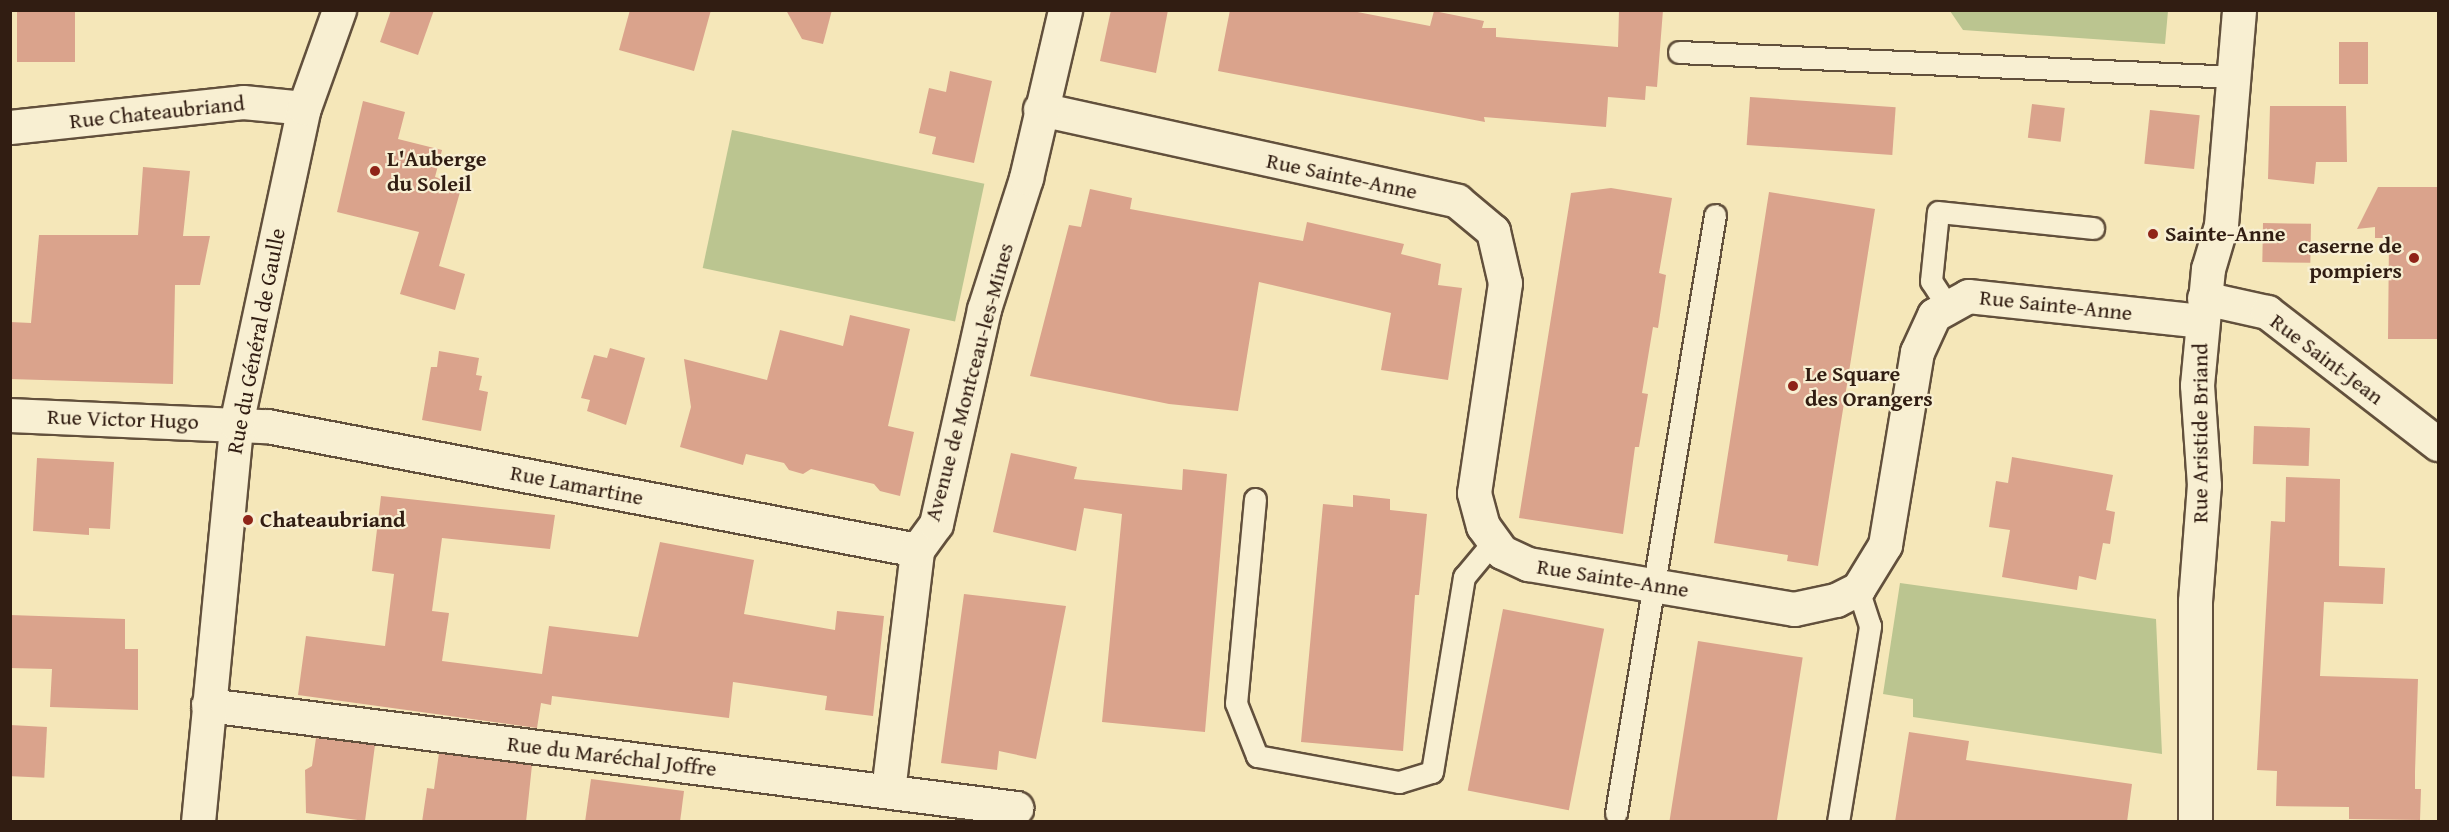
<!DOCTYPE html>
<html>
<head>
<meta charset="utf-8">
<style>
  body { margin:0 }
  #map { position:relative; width:2449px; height:832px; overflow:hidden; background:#f5e7b9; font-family:"Gentium Book Plus",serif }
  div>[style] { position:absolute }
  .green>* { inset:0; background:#bbc590; transform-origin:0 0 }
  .building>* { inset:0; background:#daa38c; transform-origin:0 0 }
  .roads { filter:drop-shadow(2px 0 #62503c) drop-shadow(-2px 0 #62503c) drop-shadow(0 2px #62503c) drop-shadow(0 -2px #62503c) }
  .lane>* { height:21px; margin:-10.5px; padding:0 10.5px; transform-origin:10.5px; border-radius:10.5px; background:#f8efd2 }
  .street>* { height:33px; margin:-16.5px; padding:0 16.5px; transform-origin:16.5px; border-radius:16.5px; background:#f8efd2 }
  .secondary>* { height:33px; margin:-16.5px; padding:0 16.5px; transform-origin:16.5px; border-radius:16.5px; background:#f8efd2 }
  .dots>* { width:16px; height:16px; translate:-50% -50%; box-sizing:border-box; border:3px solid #f8efd2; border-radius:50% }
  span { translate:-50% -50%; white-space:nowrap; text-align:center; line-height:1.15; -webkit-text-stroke:4.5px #f8efd2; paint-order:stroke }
  .street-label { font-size:22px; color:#311d12 }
  .poi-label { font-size:22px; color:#311d12; font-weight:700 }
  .left { translate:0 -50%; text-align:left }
  .right { translate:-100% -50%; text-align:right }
  .frame { position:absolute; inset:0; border:12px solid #311d12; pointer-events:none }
</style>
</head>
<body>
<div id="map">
  <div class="green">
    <div style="clip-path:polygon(1950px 11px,2168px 11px,2165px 44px,1963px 30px)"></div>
    <div style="left:732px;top:130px;width:258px;height:141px;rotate:12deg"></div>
    <div style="clip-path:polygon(1900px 583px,2156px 619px,2162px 754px,1913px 717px,1913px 699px,1883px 694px)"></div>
  </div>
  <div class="building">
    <div style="left:17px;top:10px;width:58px;height:52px"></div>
    <div style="clip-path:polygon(391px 10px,434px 10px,418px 55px,380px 42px)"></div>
    <div style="clip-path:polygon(630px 10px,711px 10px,694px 71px,619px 50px)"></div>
    <div style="clip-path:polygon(786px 10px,832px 10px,823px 44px,802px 39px)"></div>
    <div style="clip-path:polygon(1111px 10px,1168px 10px,1156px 73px,1100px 61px)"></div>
    <div style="clip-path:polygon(1230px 10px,1347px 10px,1430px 26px,1434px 11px,1484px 21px,1482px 28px,1496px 28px,1496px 37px,1618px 47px,1619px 10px,1663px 10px,1657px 87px,1646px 86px,1645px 100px,1608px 97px,1606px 127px,1484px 117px,1485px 122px,1218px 71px)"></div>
    <div style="left:2339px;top:42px;width:29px;height:42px"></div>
    <div style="clip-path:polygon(950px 71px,992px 81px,974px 163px,932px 154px,936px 137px,919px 133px,929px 88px,946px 92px)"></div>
    <div style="left:1750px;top:97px;width:146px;height:48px;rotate:4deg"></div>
    <div style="clip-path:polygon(363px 101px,405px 112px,398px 139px,442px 150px,435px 177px,462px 185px,439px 266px,465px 274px,455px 310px,400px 294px,419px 232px,337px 212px)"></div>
    <div style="left:2032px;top:104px;width:33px;height:34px;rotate:7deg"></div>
    <div style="clip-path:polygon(2270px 106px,2346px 106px,2347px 162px,2316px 162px,2314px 184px,2268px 179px)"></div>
    <div style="left:2150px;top:110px;width:50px;height:54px;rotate:6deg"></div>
    <div style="clip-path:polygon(143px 167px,190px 171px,183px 236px,210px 236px,200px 285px,175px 285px,173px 384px,10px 379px,10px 322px,31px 323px,39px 235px,138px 235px)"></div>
    <div style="clip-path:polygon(2378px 187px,2439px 187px,2439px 339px,2388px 339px,2389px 238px,2375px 238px,2375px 227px,2357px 229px)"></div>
    <div style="clip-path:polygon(1611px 188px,1672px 198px,1659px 273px,1666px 275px,1658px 328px,1653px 327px,1642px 393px,1648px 394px,1639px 447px,1635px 447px,1623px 534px,1519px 518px,1571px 193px)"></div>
    <div style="clip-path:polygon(1090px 189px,1132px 198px,1130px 209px,1303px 241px,1307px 222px,1404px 244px,1401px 254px,1441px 264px,1438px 285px,1462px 288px,1448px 380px,1381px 370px,1391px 313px,1259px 282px,1238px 411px,1169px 404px,1030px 376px,1069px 225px,1081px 227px)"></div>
    <div style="clip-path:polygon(1769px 192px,1875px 209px,1818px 566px,1787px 561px,1788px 555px,1714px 543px)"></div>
    <div style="left:2263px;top:223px;width:48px;height:39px;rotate:1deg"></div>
    <div style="clip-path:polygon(850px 315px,910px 329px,888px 426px,914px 432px,900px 496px,880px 491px,874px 484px,811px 469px,803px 474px,789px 470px,784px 463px,746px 454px,743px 465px,680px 447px,691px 407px,684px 359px,767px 380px,780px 330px,843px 346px)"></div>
    <div style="clip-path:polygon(610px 348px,645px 358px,626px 425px,587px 411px,590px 400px,581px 398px,594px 355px,607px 358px)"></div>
    <div style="clip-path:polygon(439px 351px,479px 358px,476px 375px,482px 376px,479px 390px,488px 392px,481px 431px,422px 420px,431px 367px,437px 367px)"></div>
    <div style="left:2254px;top:426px;width:56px;height:38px;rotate:2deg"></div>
    <div style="clip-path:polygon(1011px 453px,1077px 467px,1074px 479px,1182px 490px,1183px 469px,1227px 474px,1205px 732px,1102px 722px,1122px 514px,1084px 508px,1076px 551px,993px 532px)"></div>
    <div style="clip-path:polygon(2012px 457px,2113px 475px,2106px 510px,2115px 512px,2110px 544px,2103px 543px,2096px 580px,2079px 576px,2077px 590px,2002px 577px,2010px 530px,1989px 527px,1996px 481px,2008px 483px)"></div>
    <div style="clip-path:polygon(37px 458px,114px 462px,110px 529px,89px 528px,89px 535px,33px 531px)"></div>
    <div style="clip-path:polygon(2286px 477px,2340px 479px,2339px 566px,2385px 568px,2383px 604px,2324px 602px,2320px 676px,2418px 679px,2415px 772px,2415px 789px,2421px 789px,2420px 820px,2349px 819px,2349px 807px,2276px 806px,2277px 771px,2257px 770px,2271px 521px,2285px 522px)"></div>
    <div style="clip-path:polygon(1353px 495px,1390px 499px,1390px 510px,1427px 514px,1419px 595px,1415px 595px,1403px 751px,1301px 742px,1323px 504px,1353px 507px)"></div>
    <div style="clip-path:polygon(381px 496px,555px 515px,550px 549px,442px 538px,432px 611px,449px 613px,442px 661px,542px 674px,549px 626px,638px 637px,660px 542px,754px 560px,744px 614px,835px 630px,837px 611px,884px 616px,873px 716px,825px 710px,827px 696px,733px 682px,729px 718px,552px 696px,551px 705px,541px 703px,537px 728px,298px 695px,306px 636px,385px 646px,394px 574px,372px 571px)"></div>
    <div style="clip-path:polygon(964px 594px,1066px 606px,1036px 759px,999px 751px,997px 770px,941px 763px)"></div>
    <div style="left:1503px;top:609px;width:103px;height:185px;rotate:11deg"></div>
    <div style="clip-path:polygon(10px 615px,125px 619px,125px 649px,138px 649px,138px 710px,50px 707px,52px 669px,10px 668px)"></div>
    <div style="left:1698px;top:641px;width:106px;height:183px;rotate:9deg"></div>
    <div style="left:10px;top:725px;width:37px;height:51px;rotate:3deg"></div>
    <div style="clip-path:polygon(1909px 732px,1969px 741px,1966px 760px,2132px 784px,2127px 822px,1895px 822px)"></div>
    <div style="clip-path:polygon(316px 738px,375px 745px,365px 821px,306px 813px,305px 770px,312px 766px)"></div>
    <div style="clip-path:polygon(439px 753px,532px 765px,526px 822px,422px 822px,427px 788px,434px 789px)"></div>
    <div style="clip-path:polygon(591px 779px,684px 791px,680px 822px,585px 822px)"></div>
  </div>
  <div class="roads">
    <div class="lane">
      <div style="left:1679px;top:52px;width:557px;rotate:2.57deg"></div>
      <div style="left:1948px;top:307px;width:31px;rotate:-123deg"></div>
      <div style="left:1931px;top:281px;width:69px;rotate:-84.2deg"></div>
      <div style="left:1938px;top:212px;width:156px;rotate:5.9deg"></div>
      <div style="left:1255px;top:499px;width:205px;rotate:95.3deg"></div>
      <div style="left:1236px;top:703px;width:57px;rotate:68.4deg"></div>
      <div style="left:1257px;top:756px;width:144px;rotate:10.4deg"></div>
      <div style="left:1399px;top:782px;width:34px;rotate:-17deg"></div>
      <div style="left:1432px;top:772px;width:198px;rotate:-80.7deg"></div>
      <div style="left:1464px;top:577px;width:47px;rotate:-50.2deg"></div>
      <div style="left:1616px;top:813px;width:606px;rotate:-80.6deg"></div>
      <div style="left:1838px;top:822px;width:199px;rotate:-80.7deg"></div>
      <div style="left:1870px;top:626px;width:39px;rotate:-108deg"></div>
    </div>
    <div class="street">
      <div style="left:1040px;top:109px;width:427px;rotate:12.4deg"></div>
      <div style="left:1457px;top:201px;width:47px;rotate:39.8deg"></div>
      <div style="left:1493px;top:231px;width:53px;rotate:77deg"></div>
      <div style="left:1505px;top:283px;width:212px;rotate:98.4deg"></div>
      <div style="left:1474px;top:493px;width:34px;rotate:75deg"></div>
      <div style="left:1483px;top:526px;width:32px;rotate:54deg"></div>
      <div style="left:1502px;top:552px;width:29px;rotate:25deg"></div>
      <div style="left:1528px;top:564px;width:270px;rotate:9.6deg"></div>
      <div style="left:1794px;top:609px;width:43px;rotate:-12.1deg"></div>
      <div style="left:1836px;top:600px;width:25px;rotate:-27deg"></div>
      <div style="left:1858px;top:589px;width:52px;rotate:-58.5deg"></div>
      <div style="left:1885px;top:545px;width:196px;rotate:-80.6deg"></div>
      <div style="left:1917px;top:352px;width:41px;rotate:-65.3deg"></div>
      <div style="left:1934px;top:315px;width:39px;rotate:-29deg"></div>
      <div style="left:1968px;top:296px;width:234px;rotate:6.1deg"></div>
      <div style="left:10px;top:127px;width:234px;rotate:-6.1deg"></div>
      <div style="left:243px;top:102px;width:61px;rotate:5.6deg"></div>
      <div style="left:2204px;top:298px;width:65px;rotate:12.5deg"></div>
      <div style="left:2267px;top:312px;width:216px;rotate:37.7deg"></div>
      <div style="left:10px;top:415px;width:257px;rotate:2.5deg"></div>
      <div style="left:267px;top:426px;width:662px;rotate:10.8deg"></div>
      <div style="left:208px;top:705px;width:815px;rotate:7.26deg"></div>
      <div style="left:888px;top:791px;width:243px;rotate:-83.1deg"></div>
      <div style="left:917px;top:550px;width:32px;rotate:-54deg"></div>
      <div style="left:936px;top:524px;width:220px;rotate:-77.4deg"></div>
      <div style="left:984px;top:309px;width:138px;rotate:-72.2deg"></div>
      <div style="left:1026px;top:178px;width:172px;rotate:-76.9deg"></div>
    </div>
    <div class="secondary">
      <div style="left:198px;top:822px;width:400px;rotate:-84.5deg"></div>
      <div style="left:236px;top:424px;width:323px;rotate:-77.9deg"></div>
      <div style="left:304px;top:108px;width:104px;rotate:-70.3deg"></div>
      <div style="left:2195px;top:822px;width:221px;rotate:-90deg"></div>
      <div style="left:2195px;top:601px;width:116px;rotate:-85.6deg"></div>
      <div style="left:2204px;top:485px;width:100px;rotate:-94deg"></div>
      <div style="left:2197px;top:385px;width:117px;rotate:-84.6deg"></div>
      <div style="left:2208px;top:269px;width:46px;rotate:-73.5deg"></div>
      <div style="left:2221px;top:225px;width:216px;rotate:-85.2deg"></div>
    </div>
  </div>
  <div class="dots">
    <div style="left:375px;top:171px;background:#8f2418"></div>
    <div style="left:2153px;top:234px;background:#8f2418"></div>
    <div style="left:2414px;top:258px;background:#8f2418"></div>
    <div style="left:1793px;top:386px;background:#8f2418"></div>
    <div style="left:248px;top:520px;background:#8f2418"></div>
  </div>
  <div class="street-label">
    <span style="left:157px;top:112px;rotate:-6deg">Rue Chateaubriand</span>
    <span style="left:1342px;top:176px;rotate:12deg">Rue Sainte-Anne</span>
    <span style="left:2056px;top:305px;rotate:6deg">Rue Sainte-Anne</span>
    <span style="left:256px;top:341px;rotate:-79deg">Rue du Général de Gaulle</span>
    <span style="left:2327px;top:359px;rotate:37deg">Rue Saint-Jean</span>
    <span style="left:969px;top:382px;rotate:-75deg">Avenue de Montceau-les-Mines</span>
    <span style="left:123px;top:419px;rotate:2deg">Rue Victor Hugo</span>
    <span style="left:2200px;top:433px;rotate:-90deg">Rue Aristide Briand</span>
    <span style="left:577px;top:485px;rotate:11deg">Rue Lamartine</span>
    <span style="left:1613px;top:578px;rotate:9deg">Rue Sainte-Anne</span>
    <span style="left:612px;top:756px;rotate:7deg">Rue du Maréchal Joffre</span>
  </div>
  <div class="poi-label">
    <span class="left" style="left:387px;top:171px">L'Auberge<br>du Soleil</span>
    <span class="left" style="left:2165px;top:234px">Sainte-Anne</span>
    <span class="right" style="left:2402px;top:258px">caserne de<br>pompiers</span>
    <span class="left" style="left:1805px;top:386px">Le Square<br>des Orangers</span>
    <span class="left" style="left:260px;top:520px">Chateaubriand</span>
  </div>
  <div class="frame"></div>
</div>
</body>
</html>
